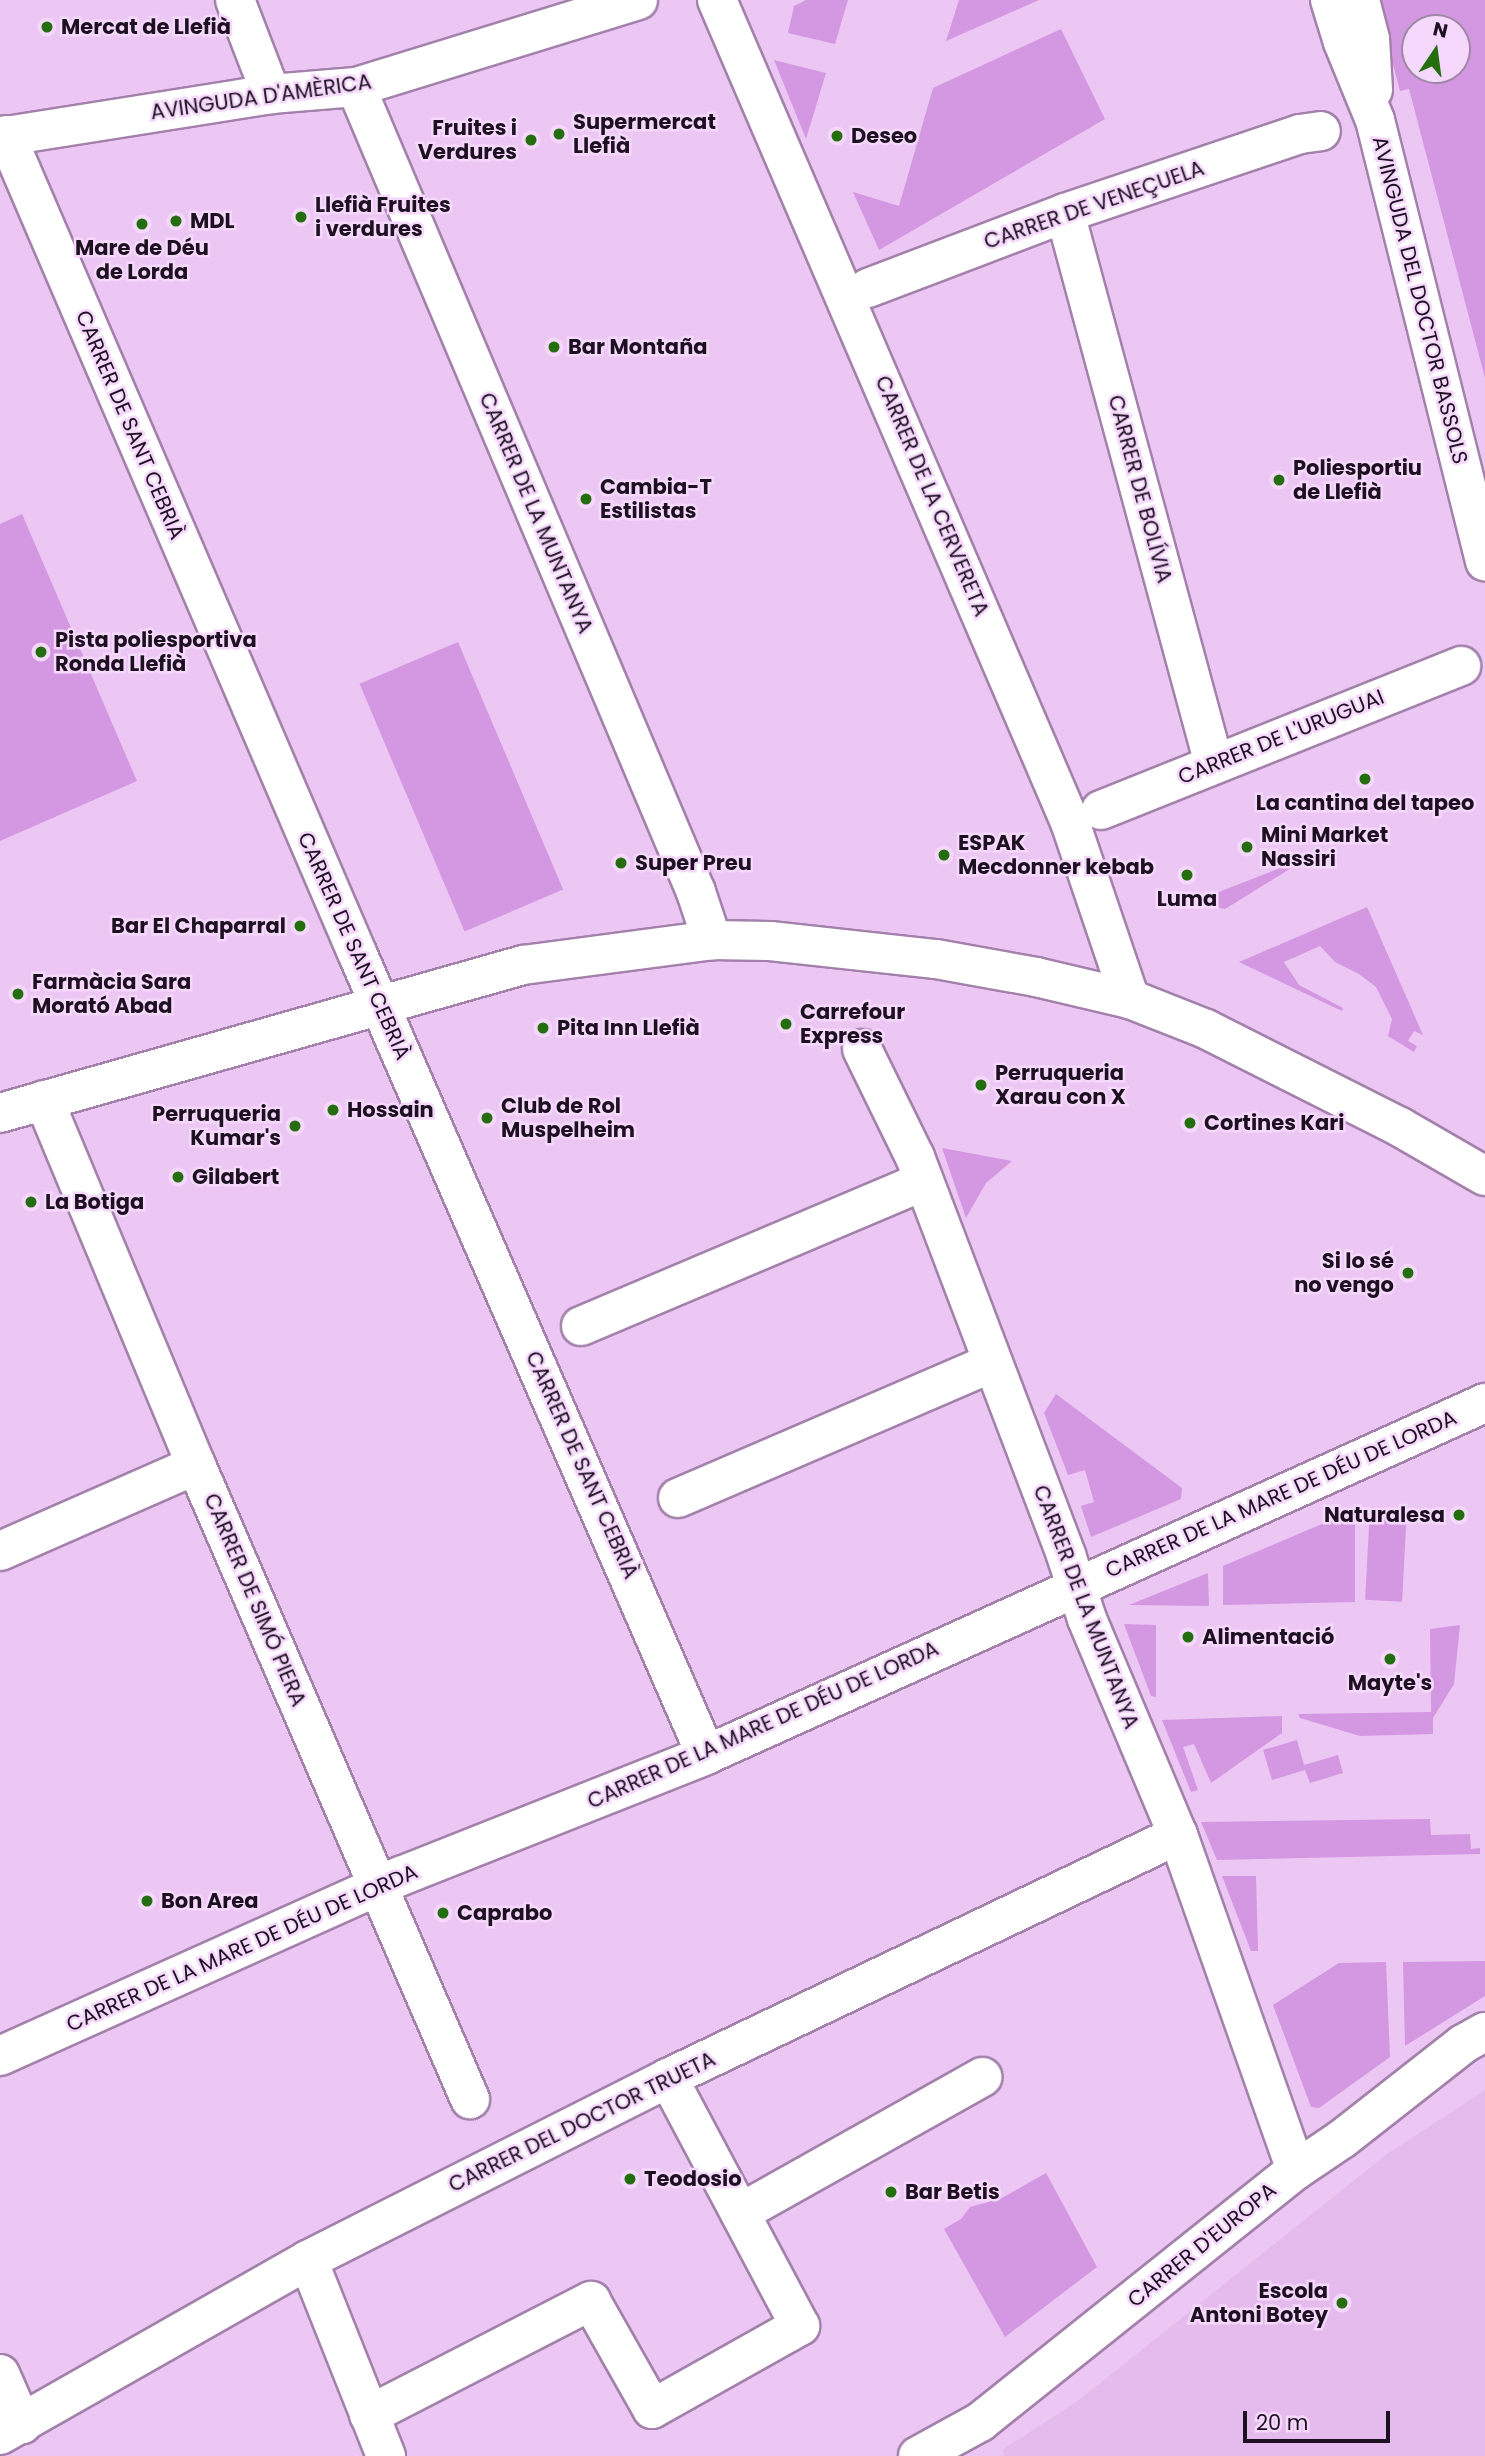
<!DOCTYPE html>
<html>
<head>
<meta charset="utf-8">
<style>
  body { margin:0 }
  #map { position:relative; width:1485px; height:2456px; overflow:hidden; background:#ecc7f4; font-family:Poppins,sans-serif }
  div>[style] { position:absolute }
  .built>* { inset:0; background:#e5bbee }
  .green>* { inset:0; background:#d497e2; transform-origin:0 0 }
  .roads { filter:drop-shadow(2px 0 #a381ab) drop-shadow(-2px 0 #a381ab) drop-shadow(0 2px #a381ab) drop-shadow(0 -2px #a381ab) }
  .street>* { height:38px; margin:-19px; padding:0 19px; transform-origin:19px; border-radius:19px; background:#fff }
  .dots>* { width:19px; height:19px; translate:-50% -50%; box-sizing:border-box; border:4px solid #f5d8fc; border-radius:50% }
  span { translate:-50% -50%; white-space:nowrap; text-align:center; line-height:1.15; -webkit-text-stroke:5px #f5d8fc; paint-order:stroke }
  .poi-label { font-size:21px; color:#1d1020; font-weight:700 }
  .left { translate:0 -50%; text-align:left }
  .right { translate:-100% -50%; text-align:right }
  .street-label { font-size:21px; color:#1d1020 }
  .north { position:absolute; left:1401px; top:14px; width:70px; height:70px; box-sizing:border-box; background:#f5d8fc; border:2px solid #9f88a4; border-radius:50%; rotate:13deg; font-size:19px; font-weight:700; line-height:28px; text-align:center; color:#1d1020 }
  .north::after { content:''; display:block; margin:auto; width:24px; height:32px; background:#246e0f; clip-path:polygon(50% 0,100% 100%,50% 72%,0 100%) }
  .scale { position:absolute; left:1243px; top:2411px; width:147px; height:32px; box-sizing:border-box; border:4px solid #1d1020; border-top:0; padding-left:9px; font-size:21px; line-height:24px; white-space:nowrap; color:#1d1020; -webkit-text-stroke:5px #f5d8fc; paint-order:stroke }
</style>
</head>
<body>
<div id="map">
  <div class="built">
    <div style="clip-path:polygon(1485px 2090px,1485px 2456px,1004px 2456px,1002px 2450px,1079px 2400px,1387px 2154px)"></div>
  </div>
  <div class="green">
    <div style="clip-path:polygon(806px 0,848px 0,835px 44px,788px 33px,794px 6px)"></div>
    <div style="clip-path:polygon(959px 0,1039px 0,946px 41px)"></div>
    <div style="clip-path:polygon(evenodd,1376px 0,1485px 0,1485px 378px,1409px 89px,1400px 91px,1376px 0,1415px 28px,1457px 28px,1457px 70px,1415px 70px,1415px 28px)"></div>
    <div style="clip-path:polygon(1061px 29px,1105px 119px,879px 250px,853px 192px,899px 206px,933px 88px)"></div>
    <div style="clip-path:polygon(774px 60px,826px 73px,806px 139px)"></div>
    <div style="clip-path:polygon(22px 514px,137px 781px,0 841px,0 524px)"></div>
    <div style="left:458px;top:642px;width:269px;height:107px;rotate:67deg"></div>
    <div style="clip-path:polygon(1311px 856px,1225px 909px,1193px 902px)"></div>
    <div style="clip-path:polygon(1367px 907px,1423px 1035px,1414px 1031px,1408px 1041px,1417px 1046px,1414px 1052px,1388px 1036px,1392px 1019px,1376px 987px,1359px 974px,1335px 962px,1320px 946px,1284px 962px,1299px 985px,1343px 1008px,1342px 1011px,1239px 962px)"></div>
    <div style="clip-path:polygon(942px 1148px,1012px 1161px,986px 1183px,966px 1218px)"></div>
    <div style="clip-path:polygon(1056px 1394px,1182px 1488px,1181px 1499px,1091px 1537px,1081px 1506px,1094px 1502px,1085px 1470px,1068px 1475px,1044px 1413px)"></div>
    <div style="left:1370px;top:1507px;width:37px;height:93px;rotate:3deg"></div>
    <div style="clip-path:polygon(1355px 1510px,1355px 1602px,1223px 1605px,1223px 1566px)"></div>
    <div style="clip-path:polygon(1208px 1573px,1209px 1606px,1129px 1605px)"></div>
    <div style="clip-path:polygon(1124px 1624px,1156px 1625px,1156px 1697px,1151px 1696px)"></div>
    <div style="clip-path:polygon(1460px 1625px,1454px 1684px,1433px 1718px,1433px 1734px,1360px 1736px,1300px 1718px,1298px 1714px,1431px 1712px,1430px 1629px)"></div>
    <div style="clip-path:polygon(1282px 1716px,1282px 1733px,1211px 1783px,1194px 1744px,1183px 1747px,1198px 1790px,1191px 1792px,1162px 1720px)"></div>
    <div style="clip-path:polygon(1297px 1740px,1304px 1765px,1338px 1755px,1343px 1773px,1310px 1783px,1305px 1770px,1272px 1780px,1263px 1750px)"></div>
    <div style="clip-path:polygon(1430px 1819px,1431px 1835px,1470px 1834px,1471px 1849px,1480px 1848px,1480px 1854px,1217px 1860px,1201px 1822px)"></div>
    <div style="clip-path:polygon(1222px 1876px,1256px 1876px,1258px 1951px,1251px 1951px)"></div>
    <div style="clip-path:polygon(1485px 1961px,1485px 1996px,1405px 2046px,1403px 1962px)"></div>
    <div style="clip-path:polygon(1386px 1962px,1390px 2057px,1319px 2108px,1311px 2107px,1273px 2005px,1339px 1963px)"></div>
    <div style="clip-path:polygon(1046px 2173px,1097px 2267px,1005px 2337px,944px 2229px,961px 2219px,970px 2207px,1002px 2198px)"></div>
  </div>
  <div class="roads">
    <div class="street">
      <div style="left:235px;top:0;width:101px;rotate:69deg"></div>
      <div style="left:717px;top:0;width:895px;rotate:66.76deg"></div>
      <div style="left:1070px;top:822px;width:187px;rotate:71.3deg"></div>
      <div style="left:1330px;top:0;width:44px;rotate:72.8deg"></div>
      <div style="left:1343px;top:42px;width:84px;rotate:67.7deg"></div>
      <div style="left:1375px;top:120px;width:455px;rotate:76deg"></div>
      <div style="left:1360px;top:0;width:40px;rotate:75.6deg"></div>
      <div style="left:1370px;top:39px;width:51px;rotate:86.6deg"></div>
      <div style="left:356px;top:87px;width:874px;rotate:67.1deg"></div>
      <div style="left:696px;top:892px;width:51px;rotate:71.6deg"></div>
      <div style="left:6px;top:135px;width:892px;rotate:66.77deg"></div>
      <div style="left:358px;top:955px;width:872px;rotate:66.49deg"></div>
      <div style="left:0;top:137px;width:274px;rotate:-9deg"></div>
      <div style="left:271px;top:94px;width:85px;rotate:-4.7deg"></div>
      <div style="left:356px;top:87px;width:295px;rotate:-17.1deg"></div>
      <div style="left:1065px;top:213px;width:571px;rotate:74.87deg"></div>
      <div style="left:868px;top:288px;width:211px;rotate:-20.8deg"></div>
      <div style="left:1065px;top:213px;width:248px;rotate:-18.6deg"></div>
      <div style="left:1300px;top:134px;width:21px;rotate:-8deg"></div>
      <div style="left:1101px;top:810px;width:388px;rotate:-21.8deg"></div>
      <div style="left:862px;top:1049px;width:120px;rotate:63.9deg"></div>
      <div style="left:915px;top:1157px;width:426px;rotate:69.2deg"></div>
      <div style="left:1066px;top:1555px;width:67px;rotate:71.8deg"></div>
      <div style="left:1087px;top:1619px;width:234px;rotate:67.2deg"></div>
      <div style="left:1178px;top:1835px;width:355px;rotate:70.6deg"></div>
      <div style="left:44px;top:1100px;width:395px;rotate:67.4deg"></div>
      <div style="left:196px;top:1465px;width:691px;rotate:66.63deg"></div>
      <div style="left:0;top:1113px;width:544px;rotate:-15.8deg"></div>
      <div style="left:523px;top:965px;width:191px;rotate:-7.5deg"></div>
      <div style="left:712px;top:940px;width:58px;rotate:1deg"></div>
      <div style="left:770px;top:941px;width:167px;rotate:6.2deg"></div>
      <div style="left:936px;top:959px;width:102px;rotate:10.2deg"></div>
      <div style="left:1036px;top:977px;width:97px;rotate:13.2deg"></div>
      <div style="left:1130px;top:999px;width:82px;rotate:21.5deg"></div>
      <div style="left:1206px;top:1029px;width:217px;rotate:26.8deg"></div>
      <div style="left:1400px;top:1127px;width:98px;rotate:30deg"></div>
      <div style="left:581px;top:1326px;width:372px;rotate:-22.9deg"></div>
      <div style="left:678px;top:1498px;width:342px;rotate:-23.3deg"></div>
      <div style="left:0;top:1551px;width:214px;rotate:-23.7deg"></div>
      <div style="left:0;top:2056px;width:440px;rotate:-24.2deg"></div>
      <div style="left:401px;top:1876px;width:328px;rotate:-21.6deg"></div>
      <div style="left:706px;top:1755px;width:855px;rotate:-24.32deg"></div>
      <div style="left:740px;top:2213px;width:278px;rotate:-29.3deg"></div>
      <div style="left:308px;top:2260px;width:211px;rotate:68.3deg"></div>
      <div style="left:0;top:2374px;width:55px;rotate:66.3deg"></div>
      <div style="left:369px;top:2415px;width:250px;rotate:-27.2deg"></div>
      <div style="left:591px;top:2301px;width:124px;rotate:60.5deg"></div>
      <div style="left:652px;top:2409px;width:170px;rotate:-29.3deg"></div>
      <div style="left:800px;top:2326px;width:281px;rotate:-118deg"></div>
      <div style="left:0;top:2435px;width:354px;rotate:-29.6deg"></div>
      <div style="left:308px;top:2260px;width:403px;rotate:-26.8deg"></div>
      <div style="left:668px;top:2078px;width:565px;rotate:-25.48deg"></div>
      <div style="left:918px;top:2456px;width:71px;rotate:-28.7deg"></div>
      <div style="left:980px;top:2422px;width:404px;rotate:-38.6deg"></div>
      <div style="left:1296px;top:2170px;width:55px;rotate:-34deg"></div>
      <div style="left:1342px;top:2139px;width:154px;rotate:-38.1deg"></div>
      <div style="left:1463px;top:2044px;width:25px;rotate:-29deg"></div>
    </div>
  </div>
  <div class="dots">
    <div style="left:47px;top:27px;background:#246e0f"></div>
    <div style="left:559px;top:134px;background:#246e0f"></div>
    <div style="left:837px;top:136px;background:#246e0f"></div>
    <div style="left:531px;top:140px;background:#246e0f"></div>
    <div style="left:301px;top:217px;background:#246e0f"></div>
    <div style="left:176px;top:221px;background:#246e0f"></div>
    <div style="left:142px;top:224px;background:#246e0f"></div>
    <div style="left:554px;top:347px;background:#246e0f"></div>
    <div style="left:1279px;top:480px;background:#246e0f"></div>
    <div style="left:586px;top:499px;background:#246e0f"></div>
    <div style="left:41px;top:652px;background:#246e0f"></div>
    <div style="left:1365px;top:779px;background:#246e0f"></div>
    <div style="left:1247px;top:847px;background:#246e0f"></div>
    <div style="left:944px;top:855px;background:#246e0f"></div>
    <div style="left:621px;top:863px;background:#246e0f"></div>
    <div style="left:1187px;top:875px;background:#246e0f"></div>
    <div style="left:300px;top:926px;background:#246e0f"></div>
    <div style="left:18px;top:994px;background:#246e0f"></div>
    <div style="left:786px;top:1024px;background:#246e0f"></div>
    <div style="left:543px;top:1028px;background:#246e0f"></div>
    <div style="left:981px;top:1085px;background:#246e0f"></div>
    <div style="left:333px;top:1110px;background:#246e0f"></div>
    <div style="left:487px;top:1118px;background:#246e0f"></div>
    <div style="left:1190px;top:1123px;background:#246e0f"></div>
    <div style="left:295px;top:1126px;background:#246e0f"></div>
    <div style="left:178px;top:1177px;background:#246e0f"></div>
    <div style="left:31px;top:1202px;background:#246e0f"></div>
    <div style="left:1408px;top:1273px;background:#246e0f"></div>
    <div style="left:1459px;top:1515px;background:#246e0f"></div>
    <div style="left:1188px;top:1637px;background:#246e0f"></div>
    <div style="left:1390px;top:1659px;background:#246e0f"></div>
    <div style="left:147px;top:1901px;background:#246e0f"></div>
    <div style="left:443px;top:1913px;background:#246e0f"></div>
    <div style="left:630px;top:2179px;background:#246e0f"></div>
    <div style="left:891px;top:2192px;background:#246e0f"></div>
    <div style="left:1342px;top:2303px;background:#246e0f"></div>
  </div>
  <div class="poi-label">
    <span class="left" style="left:61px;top:27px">Mercat de Llefià</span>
    <span class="left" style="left:573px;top:134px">Supermercat<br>Llefià</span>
    <span class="right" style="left:517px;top:140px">Fruites i<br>Verdures</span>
    <span class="left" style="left:851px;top:136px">Deseo</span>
    <span class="left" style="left:315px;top:217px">Llefià Fruites<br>i verdures</span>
    <span class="left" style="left:190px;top:221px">MDL</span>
    <span style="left:142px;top:260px">Mare de Déu<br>de Lorda</span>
    <span class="left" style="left:568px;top:347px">Bar Montaña</span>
    <span class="left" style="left:1293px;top:480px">Poliesportiu<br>de Llefià</span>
    <span class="left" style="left:600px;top:499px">Cambia-T<br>Estilistas</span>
    <span class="left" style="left:55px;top:652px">Pista poliesportiva<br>Ronda Llefià</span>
    <span style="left:1365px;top:803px">La cantina del tapeo</span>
    <span class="left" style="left:1261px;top:847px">Mini Market<br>Nassiri</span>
    <span class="left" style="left:958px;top:855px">ESPAK<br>Mecdonner kebab</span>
    <span class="left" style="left:635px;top:863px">Super Preu</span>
    <span style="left:1187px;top:899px">Luma</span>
    <span class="right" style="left:286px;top:926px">Bar El Chaparral</span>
    <span class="left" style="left:32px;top:994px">Farmàcia Sara<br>Morató Abad</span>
    <span class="left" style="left:800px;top:1024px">Carrefour<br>Express</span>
    <span class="left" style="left:557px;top:1028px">Pita Inn Llefià</span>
    <span class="left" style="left:995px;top:1085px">Perruqueria<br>Xarau con X</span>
    <span class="left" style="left:501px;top:1118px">Club de Rol<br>Muspelheim</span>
    <span class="left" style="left:347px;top:1110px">Hossain</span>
    <span class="right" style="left:281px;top:1126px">Perruqueria<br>Kumar's</span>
    <span class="left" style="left:1204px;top:1123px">Cortines Kari</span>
    <span class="left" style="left:192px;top:1177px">Gilabert</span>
    <span class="left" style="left:45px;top:1202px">La Botiga</span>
    <span class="right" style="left:1394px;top:1273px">Si lo sé<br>no vengo</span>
    <span class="right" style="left:1445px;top:1515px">Naturalesa</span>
    <span class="left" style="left:1202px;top:1637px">Alimentació</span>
    <span style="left:1390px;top:1683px">Mayte's</span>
    <span class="left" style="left:161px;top:1901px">Bon Area</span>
    <span class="left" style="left:457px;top:1913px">Caprabo</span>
    <span class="left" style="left:644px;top:2179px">Teodosio</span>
    <span class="left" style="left:905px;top:2192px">Bar Betis</span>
    <span class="right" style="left:1328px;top:2303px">Escola<br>Antoni Botey</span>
  </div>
  <div class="street-label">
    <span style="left:261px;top:97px;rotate:-8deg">AVINGUDA D'AMÈRICA</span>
    <span style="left:1094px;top:205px;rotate:-19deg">CARRER DE VENEÇUELA</span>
    <span style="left:1420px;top:300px;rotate:76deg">AVINGUDA DEL DOCTOR BASSOLS</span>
    <span style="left:130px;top:425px;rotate:67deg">CARRER DE SANT CEBRIÀ</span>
    <span style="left:1140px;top:489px;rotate:75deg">CARRER DE BOLÍVIA</span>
    <span style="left:932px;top:496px;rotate:67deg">CARRER DE LA CERVERETA</span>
    <span style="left:536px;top:513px;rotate:67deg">CARRER DE LA MUNTANYA</span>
    <span style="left:1281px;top:737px;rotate:-22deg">CARRER DE L'URUGUAI</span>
    <span style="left:354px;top:946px;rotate:66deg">CARRER DE SANT CEBRIÀ</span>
    <span style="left:582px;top:1465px;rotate:66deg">CARRER DE SANT CEBRIÀ</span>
    <span style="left:1281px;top:1494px;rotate:-24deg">CARRER DE LA MARE DE DÉU DE LORDA</span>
    <span style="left:255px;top:1600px;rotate:67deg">CARRER DE SIMÓ PIERA</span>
    <span style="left:1086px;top:1607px;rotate:69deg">CARRER DE LA MUNTANYA</span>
    <span style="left:763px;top:1725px;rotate:-24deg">CARRER DE LA MARE DE DÉU DE LORDA</span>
    <span style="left:242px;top:1948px;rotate:-24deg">CARRER DE LA MARE DE DÉU DE LORDA</span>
    <span style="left:582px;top:2122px;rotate:-26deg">CARRER DEL DOCTOR TRUETA</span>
    <span style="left:1202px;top:2245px;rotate:-39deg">CARRER D'EUROPA</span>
  </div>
  <div class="north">N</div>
  <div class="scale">20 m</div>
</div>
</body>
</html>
